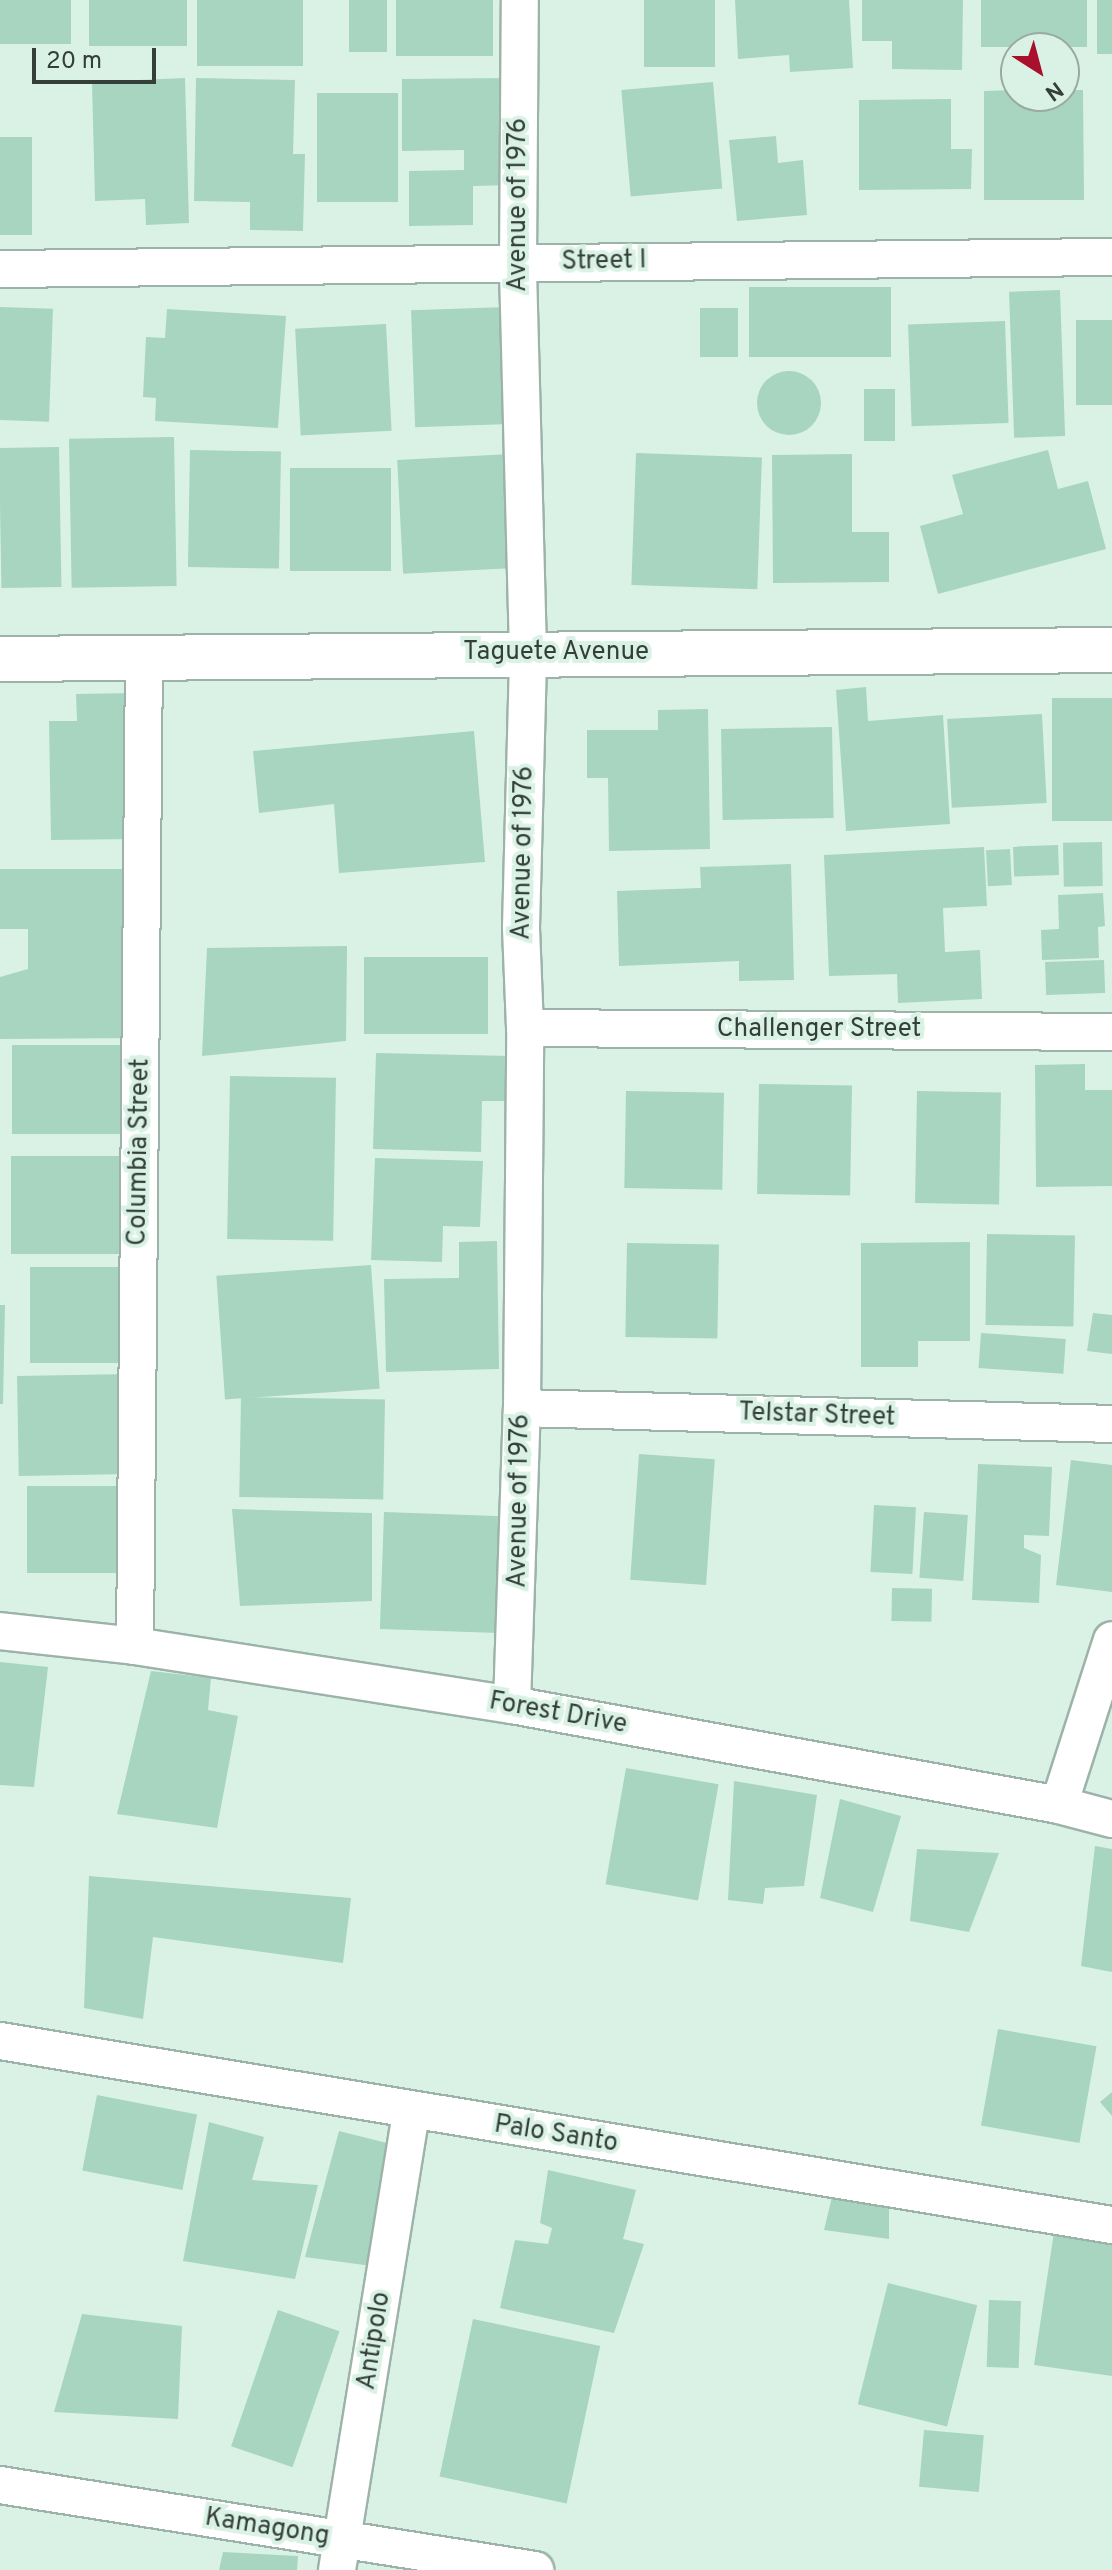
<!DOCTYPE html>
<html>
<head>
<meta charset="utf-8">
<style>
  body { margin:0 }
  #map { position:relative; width:1112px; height:2570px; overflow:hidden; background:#daf2e6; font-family:Overpass,sans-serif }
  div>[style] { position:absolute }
  .building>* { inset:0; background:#a7d5c0; transform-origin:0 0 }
  .round { border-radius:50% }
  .roads { filter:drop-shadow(2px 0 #9db3a9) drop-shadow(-2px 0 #9db3a9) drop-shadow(0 2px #9db3a9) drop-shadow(0 -2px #9db3a9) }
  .minor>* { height:36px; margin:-18px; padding:0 18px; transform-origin:18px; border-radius:18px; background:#fff }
  .tertiary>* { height:44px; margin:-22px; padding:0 22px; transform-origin:22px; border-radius:22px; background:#fff }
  span { translate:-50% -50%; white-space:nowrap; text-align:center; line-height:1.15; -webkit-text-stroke:8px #daf2e6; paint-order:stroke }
  .street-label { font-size:26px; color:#353f3a }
  .north { position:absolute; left:1000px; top:32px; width:80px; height:80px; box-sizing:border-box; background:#daf2e6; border:2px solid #98aaa1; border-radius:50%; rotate:144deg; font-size:22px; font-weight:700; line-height:32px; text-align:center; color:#353f3a }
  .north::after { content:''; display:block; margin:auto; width:28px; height:36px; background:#a8102b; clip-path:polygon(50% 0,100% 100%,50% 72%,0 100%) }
  .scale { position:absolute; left:32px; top:48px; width:124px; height:36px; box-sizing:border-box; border:4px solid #353f3a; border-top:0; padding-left:10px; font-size:24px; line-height:28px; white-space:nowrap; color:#353f3a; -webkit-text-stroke:6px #daf2e6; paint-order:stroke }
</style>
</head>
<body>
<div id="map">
  <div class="building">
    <div style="left:0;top:0;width:71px;height:44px"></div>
    <div style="left:89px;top:0;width:98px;height:46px"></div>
    <div style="left:197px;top:0;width:106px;height:66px"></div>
    <div style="left:349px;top:0;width:38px;height:52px"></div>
    <div style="left:396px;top:0;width:97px;height:56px"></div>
    <div style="left:644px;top:0;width:71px;height:67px"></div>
    <div style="clip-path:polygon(735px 0,849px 0,853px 68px,790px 72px,789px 55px,738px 59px)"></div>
    <div style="clip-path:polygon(862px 0,963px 0,962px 70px,892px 69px,892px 41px,862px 41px)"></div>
    <div style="left:981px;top:0;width:106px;height:47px"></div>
    <div style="left:1097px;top:0;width:15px;height:54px"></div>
    <div style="clip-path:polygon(185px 78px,189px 223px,146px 225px,145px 199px,95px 201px,92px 82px)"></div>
    <div style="clip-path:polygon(196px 78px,295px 80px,293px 154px,305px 154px,303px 231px,250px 230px,250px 202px,194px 201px)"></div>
    <div style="clip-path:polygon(512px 78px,512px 185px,473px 186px,473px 225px,409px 226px,409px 171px,464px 170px,464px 150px,402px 151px,402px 79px)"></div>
    <div style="left:713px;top:82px;width:107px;height:92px;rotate:85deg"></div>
    <div style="clip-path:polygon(1016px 90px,1016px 96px,1064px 96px,1064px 90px,1083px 90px,1084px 200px,984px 200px,984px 91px)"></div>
    <div style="left:398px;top:93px;width:109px;height:81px;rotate:90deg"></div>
    <div style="clip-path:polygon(951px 99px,951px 149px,972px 149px,971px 189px,859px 190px,859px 100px)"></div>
    <div style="clip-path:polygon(776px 136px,778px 163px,803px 160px,807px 215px,737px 221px,729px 140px)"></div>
    <div style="left:0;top:137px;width:32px;height:98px"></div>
    <div style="left:891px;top:287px;width:70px;height:142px;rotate:90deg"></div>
    <div style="left:1060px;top:290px;width:146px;height:51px;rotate:88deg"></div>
    <div style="left:0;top:307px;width:53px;height:113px;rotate:2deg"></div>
    <div style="left:507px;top:307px;width:117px;height:96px;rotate:88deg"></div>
    <div style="left:738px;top:308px;width:49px;height:38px;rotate:90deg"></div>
    <div style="clip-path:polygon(167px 309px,286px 316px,278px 428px,155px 421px,156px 398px,143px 397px,146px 337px,165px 338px)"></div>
    <div style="left:1112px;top:320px;width:85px;height:36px;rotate:90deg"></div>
    <div style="left:1005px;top:321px;width:102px;height:97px;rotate:88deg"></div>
    <div style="left:386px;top:324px;width:107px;height:91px;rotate:87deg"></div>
    <div class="round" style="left:757px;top:371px;width:64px;height:64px"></div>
    <div style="left:864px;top:389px;width:31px;height:52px"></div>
    <div style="left:174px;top:437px;width:149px;height:105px;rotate:89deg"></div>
    <div style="left:59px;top:447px;width:140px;height:60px;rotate:89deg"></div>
    <div style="left:190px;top:450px;width:91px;height:117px;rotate:1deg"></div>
    <div style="clip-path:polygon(1048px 450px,1058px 489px,1088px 481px,1106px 549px,938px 594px,920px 526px,963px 514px,952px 475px)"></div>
    <div style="left:636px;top:453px;width:126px;height:132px;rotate:2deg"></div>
    <div style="left:511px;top:454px;width:114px;height:114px;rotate:87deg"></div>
    <div style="clip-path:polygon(852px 454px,852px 532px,889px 532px,889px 582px,773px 583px,772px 455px)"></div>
    <div style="left:290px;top:468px;width:101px;height:103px"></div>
    <div style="clip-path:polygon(866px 687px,868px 721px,943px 715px,950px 824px,846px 831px,836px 690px)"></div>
    <div style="clip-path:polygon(135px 693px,137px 839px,51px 840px,49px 721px,77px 721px,76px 694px)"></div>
    <div style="left:1112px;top:698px;width:123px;height:60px;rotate:90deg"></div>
    <div style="clip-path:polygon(708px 709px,710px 849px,609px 851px,608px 778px,587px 778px,587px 730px,658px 730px,658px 710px)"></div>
    <div style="left:1042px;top:714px;width:89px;height:95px;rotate:87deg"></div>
    <div style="left:832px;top:727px;width:91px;height:111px;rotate:89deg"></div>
    <div style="clip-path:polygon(474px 731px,485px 862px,339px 873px,334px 804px,259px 813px,253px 751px)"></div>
    <div style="left:1102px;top:842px;width:44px;height:39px;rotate:89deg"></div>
    <div style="left:1058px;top:845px;width:30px;height:45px;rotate:88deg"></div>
    <div style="clip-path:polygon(984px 847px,987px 906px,943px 908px,945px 952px,980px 950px,982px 999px,898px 1003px,897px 974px,829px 976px,824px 855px)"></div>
    <div style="left:1010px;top:849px;width:36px;height:24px;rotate:87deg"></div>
    <div style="clip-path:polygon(791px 864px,794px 980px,739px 981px,739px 961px,619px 966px,617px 891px,701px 888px,700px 867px)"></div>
    <div style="clip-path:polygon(0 869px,138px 869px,138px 1038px,0 1039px,0 977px,28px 969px,28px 929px,0 929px)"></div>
    <div style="clip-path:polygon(1103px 893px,1105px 926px,1098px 927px,1099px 958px,1042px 960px,1041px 930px,1059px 929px,1058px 895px)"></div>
    <div style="clip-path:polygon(347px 946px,346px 1041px,202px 1056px,207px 948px)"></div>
    <div style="left:488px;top:957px;width:77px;height:124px;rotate:90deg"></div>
    <div style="left:1104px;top:960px;width:33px;height:59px;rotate:88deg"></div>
    <div style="left:12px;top:1045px;width:114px;height:89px"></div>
    <div style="clip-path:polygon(376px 1053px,510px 1056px,508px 1101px,482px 1101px,481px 1152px,373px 1149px)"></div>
    <div style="clip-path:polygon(1085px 1064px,1085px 1090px,1112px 1090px,1112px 1186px,1036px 1187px,1035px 1065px)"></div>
    <div style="left:230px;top:1076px;width:106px;height:163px;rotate:1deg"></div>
    <div style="left:759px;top:1084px;width:93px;height:110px;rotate:1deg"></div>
    <div style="left:626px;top:1091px;width:98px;height:97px;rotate:1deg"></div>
    <div style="left:917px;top:1091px;width:84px;height:112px;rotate:1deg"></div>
    <div style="left:11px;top:1156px;width:121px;height:98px"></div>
    <div style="clip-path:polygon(375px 1158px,483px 1161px,480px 1227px,443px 1226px,442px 1262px,371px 1260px)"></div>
    <div style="left:987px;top:1234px;width:88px;height:91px;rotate:1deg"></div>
    <div style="clip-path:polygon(497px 1241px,499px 1369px,386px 1372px,384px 1279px,459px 1278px,459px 1242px)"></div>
    <div style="clip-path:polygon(970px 1242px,970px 1341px,918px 1341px,918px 1367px,861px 1367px,861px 1243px)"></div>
    <div style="left:627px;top:1243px;width:92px;height:94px;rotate:1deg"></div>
    <div style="left:371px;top:1265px;width:124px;height:155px;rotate:86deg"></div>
    <div style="left:135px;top:1267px;width:96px;height:105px;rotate:90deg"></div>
    <div style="clip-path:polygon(0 1305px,5px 1305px,3px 1404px,0 1404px)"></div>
    <div style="clip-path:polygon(1093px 1313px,1112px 1315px,1112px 1354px,1087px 1351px)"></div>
    <div style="left:981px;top:1333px;width:85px;height:35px;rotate:4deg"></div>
    <div style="left:129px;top:1374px;width:100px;height:112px;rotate:89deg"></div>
    <div style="left:241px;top:1397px;width:144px;height:100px;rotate:1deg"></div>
    <div style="left:639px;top:1454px;width:76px;height:126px;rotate:4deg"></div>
    <div style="clip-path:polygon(1071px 1460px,1112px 1465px,1112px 1592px,1056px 1585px)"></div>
    <div style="clip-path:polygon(978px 1464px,1052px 1467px,1049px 1536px,1024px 1535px,1024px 1548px,1041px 1555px,1039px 1603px,972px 1600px)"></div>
    <div style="left:126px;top:1486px;width:87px;height:99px;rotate:90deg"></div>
    <div style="left:874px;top:1505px;width:42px;height:67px;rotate:3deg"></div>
    <div style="clip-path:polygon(232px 1509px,372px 1513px,372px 1601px,240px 1606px)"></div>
    <div style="left:384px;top:1512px;width:119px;height:117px;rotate:2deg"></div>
    <div style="left:924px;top:1512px;width:44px;height:66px;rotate:4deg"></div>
    <div style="left:892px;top:1588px;width:40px;height:33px;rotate:1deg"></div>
    <div style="clip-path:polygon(0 1662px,48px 1667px,34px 1787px,0 1785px)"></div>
    <div style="clip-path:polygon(151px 1671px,211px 1678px,208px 1710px,238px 1716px,217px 1828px,117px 1814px)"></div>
    <div style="left:626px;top:1768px;width:94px;height:118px;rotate:10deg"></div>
    <div style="clip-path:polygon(734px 1781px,817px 1795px,804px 1886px,765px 1888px,763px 1904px,728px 1900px)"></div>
    <div style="clip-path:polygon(840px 1799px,901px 1816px,873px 1912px,820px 1898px)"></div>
    <div style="clip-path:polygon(1095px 1846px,1112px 1849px,1112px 1972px,1081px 1966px)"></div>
    <div style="clip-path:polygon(917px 1849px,999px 1853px,969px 1932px,910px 1921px)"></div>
    <div style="clip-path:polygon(89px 1876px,351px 1898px,343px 1963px,153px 1937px,143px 2019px,84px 2008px)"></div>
    <div style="left:998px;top:2029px;width:100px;height:98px;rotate:10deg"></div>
    <div style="clip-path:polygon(1112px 2092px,1112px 2116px,1100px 2102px)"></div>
    <div style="left:97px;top:2095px;width:102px;height:77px;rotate:11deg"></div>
    <div style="clip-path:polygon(209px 2122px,264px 2137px,252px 2180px,318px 2185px,295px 2279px,183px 2261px)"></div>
    <div style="clip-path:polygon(339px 2131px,403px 2147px,379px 2267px,305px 2257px)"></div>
    <div style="clip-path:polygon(548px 2170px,636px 2190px,623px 2239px,644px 2244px,614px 2333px,500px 2308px,515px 2240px,548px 2244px,552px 2228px,540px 2223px)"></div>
    <div style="clip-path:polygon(832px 2197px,889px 2207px,889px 2239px,824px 2230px)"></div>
    <div style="clip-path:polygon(1054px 2232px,1112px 2240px,1112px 2376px,1034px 2365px)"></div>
    <div style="left:888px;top:2283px;width:92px;height:125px;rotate:14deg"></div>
    <div style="left:989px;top:2300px;width:32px;height:67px;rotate:2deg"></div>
    <div style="left:278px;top:2310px;width:65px;height:144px;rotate:19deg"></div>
    <div style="clip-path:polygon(82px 2314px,182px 2326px,178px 2419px,54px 2412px)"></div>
    <div style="left:473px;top:2319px;width:130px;height:161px;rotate:12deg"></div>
    <div style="left:924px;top:2430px;width:60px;height:57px;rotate:5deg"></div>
    <div style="clip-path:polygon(223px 2552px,298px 2556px,297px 2570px,219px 2570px)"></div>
  </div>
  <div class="roads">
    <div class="minor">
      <div style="left:0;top:269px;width:1112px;rotate:-0.62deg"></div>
      <div style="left:525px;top:1028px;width:587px;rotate:0.39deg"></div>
      <div style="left:522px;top:1408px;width:590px;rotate:1.55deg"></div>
      <div style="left:0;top:1631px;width:136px;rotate:6.3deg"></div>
      <div style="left:135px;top:1646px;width:382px;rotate:8.9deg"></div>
      <div style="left:512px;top:1705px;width:556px;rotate:10.36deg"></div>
      <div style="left:1059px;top:1805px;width:55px;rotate:14.8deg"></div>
      <div style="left:135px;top:1646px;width:988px;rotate:-89.48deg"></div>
      <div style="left:512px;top:1705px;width:297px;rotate:-88.1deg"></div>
      <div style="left:522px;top:1408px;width:380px;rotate:-89.5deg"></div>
      <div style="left:525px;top:1028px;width:101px;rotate:-92.3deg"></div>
      <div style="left:521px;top:927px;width:275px;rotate:-88.5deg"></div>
      <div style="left:528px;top:652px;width:389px;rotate:-91.5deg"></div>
      <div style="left:518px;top:263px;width:263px;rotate:-89.6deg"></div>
      <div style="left:1059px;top:1805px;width:173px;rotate:-72.2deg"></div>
      <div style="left:0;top:2041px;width:1127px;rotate:9.4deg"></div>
      <div style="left:0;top:2485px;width:542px;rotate:9.03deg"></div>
      <div style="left:337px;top:2570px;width:464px;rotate:-80.8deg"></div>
    </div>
    <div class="tertiary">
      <div style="left:0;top:659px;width:1112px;rotate:-0.46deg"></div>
    </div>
  </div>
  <div class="street-label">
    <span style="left:519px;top:205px;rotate:-90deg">Avenue of 1976</span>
    <span style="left:604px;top:262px;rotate:-1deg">Street I</span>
    <span style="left:556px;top:653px">Taguete Avenue</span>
    <span style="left:524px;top:853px;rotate:-89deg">Avenue of 1976</span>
    <span style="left:819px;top:1030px">Challenger Street</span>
    <span style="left:140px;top:1152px;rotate:-89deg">Columbia Street</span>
    <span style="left:817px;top:1416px;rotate:2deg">Telstar Street</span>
    <span style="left:520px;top:1501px;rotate:-89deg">Avenue of 1976</span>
    <span style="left:558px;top:1714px;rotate:10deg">Forest Drive</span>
    <span style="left:556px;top:2135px;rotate:9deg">Palo Santo</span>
    <span style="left:375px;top:2341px;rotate:-81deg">Antipolo</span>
    <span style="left:267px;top:2528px;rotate:9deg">Kamagong</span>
  </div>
  <div class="north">N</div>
  <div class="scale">20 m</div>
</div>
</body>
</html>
